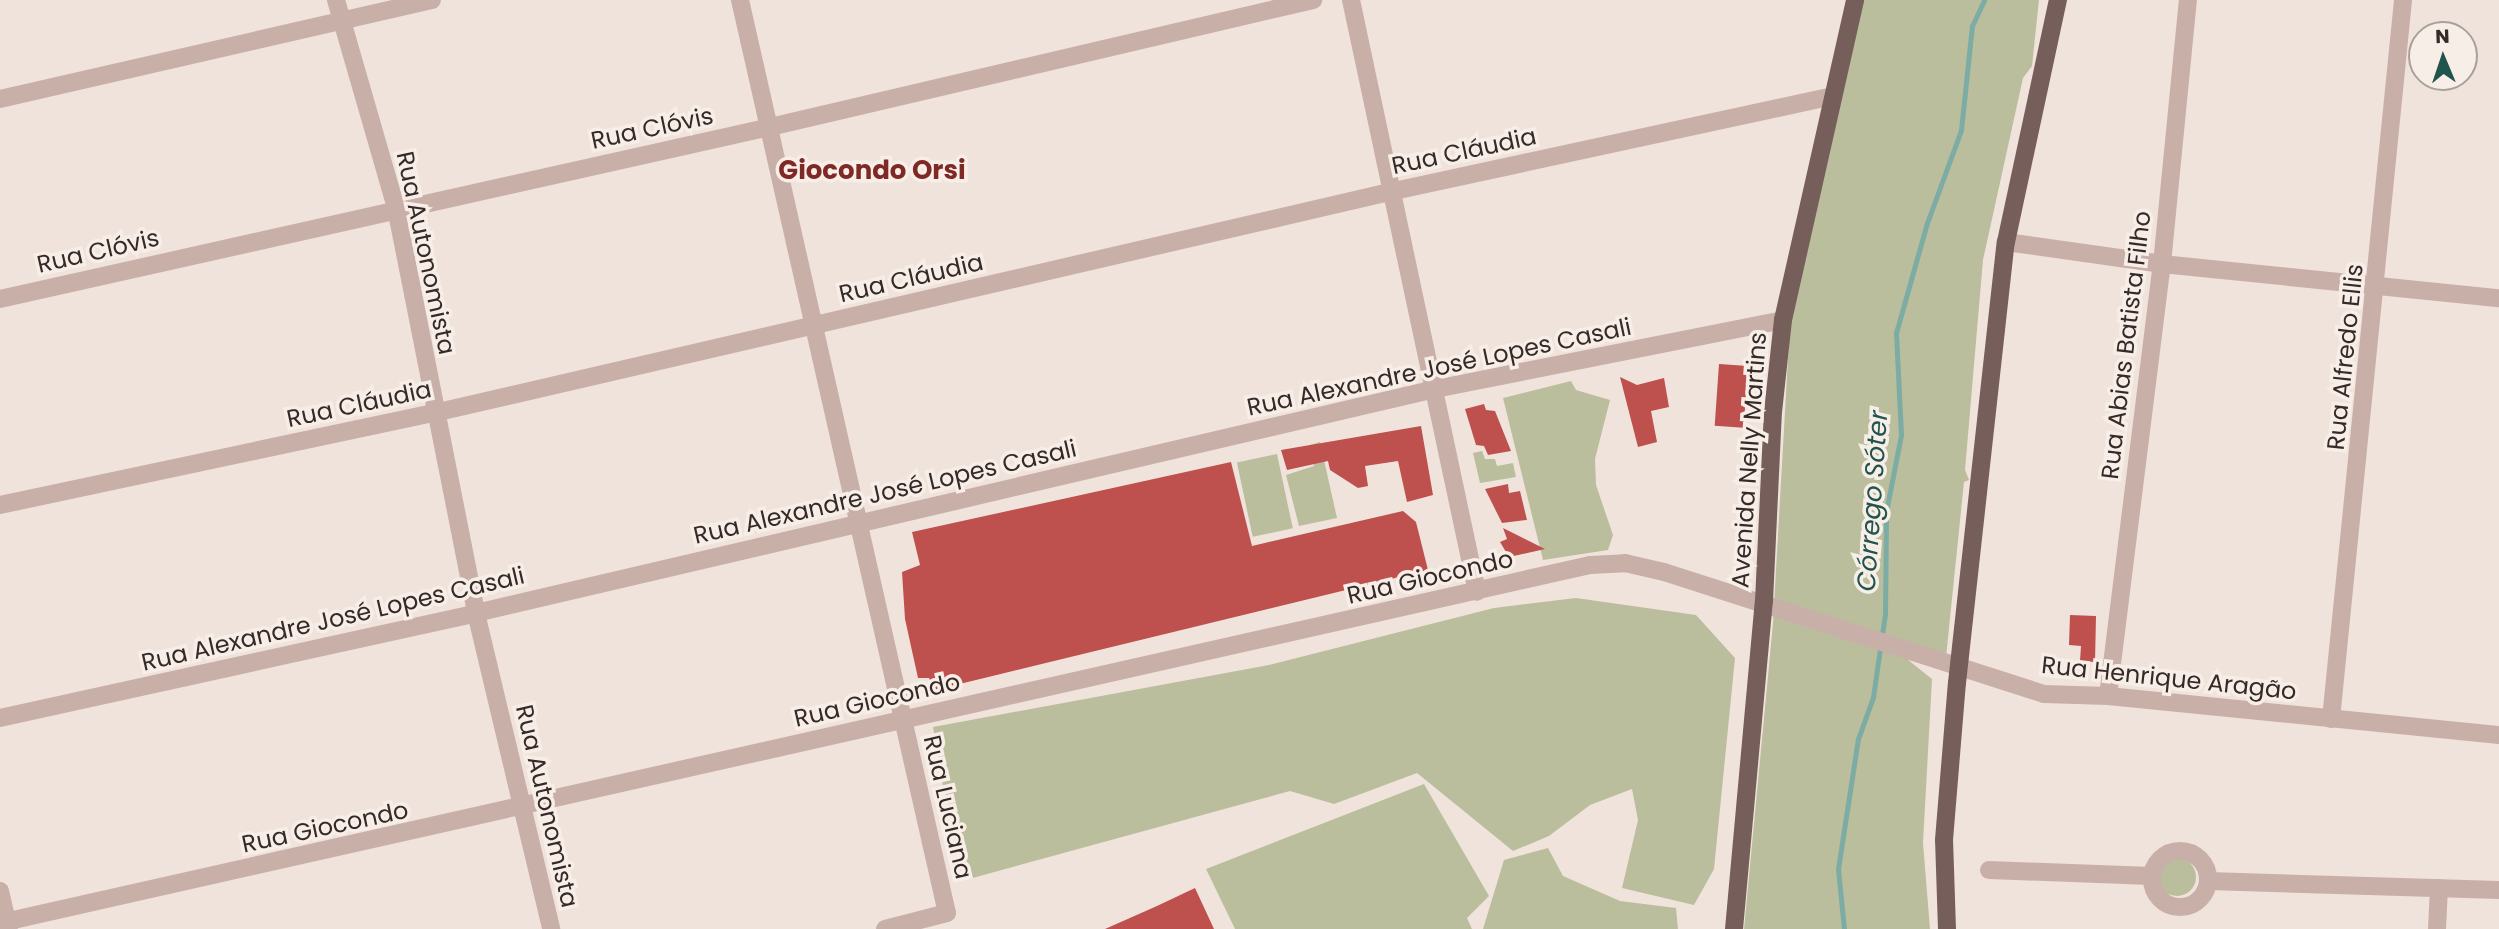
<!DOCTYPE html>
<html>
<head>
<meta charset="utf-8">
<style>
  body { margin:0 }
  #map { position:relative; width:2499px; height:929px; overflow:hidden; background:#f0e3dc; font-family:Poppins,sans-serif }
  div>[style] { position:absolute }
  .green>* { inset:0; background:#babe9d; transform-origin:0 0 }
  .round { border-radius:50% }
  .stream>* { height:5px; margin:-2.5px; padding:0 2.5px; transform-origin:2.5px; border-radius:2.5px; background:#7daca4 }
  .building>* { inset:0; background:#be504d; transform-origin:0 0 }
  .minor>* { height:18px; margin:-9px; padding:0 9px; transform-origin:9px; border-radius:9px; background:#c8b0a9 }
  .minor>.ring { margin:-9px; padding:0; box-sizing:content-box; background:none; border:18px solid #c8b0a9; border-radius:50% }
  .major>* { height:18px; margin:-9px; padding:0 9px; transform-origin:9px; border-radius:9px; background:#765e5a }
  span { translate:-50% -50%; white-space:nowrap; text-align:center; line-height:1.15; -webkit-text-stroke:7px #f8eee8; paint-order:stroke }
  .street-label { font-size:24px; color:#352a28 }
  .neighbourhood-label { font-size:26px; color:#7f2927; font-weight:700 }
  .water-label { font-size:26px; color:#21544c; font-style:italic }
  .north { position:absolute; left:2408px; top:21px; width:70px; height:70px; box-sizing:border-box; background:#f8eee8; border:2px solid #aaa09b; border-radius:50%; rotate:358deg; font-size:19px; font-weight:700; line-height:28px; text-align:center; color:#352a28 }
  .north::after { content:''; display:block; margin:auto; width:24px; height:32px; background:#21544c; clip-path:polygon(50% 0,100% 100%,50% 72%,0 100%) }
</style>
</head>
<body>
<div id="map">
  <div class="green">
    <div style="clip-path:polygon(1863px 0,2039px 0,2032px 66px,2023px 78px,1983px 260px,1965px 470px,1969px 480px,1964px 482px,1945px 667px,1907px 659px,1932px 679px,1923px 843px,1930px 929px,1744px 929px,1773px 623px,1790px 323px)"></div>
    <div style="clip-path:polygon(1571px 381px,1576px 390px,1610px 400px,1595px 459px,1596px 485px,1613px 535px,1608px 550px,1543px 560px,1503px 398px)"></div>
    <div style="clip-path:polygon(1320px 442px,1337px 518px,1299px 526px,1286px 475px,1314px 466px,1310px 445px)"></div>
    <div style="clip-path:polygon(1482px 451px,1485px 459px,1495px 459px,1497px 466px,1513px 463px,1516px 477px,1480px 483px,1473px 453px)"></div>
    <div style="left:1277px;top:454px;width:76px;height:41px;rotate:78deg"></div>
    <div style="clip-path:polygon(1576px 598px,1696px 615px,1735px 658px,1714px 869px,1694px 905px,1622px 888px,1638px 820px,1632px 789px,1590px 805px,1549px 836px,1513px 851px,1417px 773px,1334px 804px,1290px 791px,969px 879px,943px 786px,933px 727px,1269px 665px,1494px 608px)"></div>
    <div style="clip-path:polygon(1424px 784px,1489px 896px,1467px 918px,1472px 929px,1235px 929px,1206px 869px)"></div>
    <div style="clip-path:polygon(1548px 848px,1563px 876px,1620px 901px,1676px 908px,1678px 929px,1483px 929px,1504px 860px)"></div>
    <div class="round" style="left:2158px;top:858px;width:38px;height:38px"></div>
  </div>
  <div class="stream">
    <div style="left:1844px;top:929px;width:60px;rotate:-95.7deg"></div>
    <div style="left:1838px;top:869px;width:132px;rotate:-81.3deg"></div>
    <div style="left:1858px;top:739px;width:45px;rotate:-70.3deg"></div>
    <div style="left:1873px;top:697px;width:84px;rotate:-81.8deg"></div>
    <div style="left:1885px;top:614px;width:102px;rotate:-89.4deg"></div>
    <div style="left:1886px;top:512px;width:78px;rotate:-79deg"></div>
    <div style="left:1901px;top:435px;width:102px;rotate:-92.8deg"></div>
    <div style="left:1896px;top:333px;width:114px;rotate:-74.3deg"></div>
    <div style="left:1927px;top:223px;width:99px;rotate:-69.9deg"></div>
    <div style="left:1961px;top:130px;width:105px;rotate:-84deg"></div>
    <div style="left:1972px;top:26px;width:29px;rotate:-65deg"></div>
  </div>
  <div class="building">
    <div style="left:1719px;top:364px;width:29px;height:62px;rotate:4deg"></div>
    <div style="clip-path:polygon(1620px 377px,1637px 385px,1664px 378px,1669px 407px,1651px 411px,1657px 442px,1638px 447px)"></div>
    <div style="clip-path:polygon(1484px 404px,1486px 410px,1495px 411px,1511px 451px,1488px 455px,1484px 446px,1476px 445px,1465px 409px)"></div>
    <div style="clip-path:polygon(1421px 426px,1433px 495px,1407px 502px,1398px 461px,1365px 466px,1368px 486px,1358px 488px,1330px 470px,1328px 461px,1287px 470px,1281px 450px)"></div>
    <div style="clip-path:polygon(1231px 462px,1252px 546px,1403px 511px,1416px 522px,1428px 570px,935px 690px,929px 678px,918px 678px,905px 619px,902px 572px,920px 565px,912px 532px)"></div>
    <div style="clip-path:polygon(1508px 484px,1509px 493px,1520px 491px,1527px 520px,1502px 523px,1485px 489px)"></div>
    <div style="clip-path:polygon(1503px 528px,1545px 549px,1509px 557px,1500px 542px,1507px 539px)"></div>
    <div style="clip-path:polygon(2070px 615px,2096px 616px,2095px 662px,2080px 661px,2081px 646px,2069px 645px)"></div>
    <div style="clip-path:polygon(1195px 888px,1214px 929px,1105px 929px,1157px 906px)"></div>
  </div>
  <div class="minor">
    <div style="left:336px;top:0;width:216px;rotate:73.9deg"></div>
    <div style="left:396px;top:208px;width:413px;rotate:78.8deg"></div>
    <div style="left:476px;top:613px;width:325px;rotate:76.6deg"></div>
    <div style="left:740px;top:0;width:936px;rotate:77.23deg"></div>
    <div style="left:947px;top:913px;width:64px;rotate:165.5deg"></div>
    <div style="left:1351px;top:0;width:605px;rotate:77.98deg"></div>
    <div style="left:0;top:99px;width:443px;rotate:-12.9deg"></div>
    <div style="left:2006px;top:242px;width:158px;rotate:8deg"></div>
    <div style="left:2162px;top:264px;width:339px;rotate:5.8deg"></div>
    <div style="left:0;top:299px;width:789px;rotate:-12.59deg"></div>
    <div style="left:770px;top:127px;width:558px;rotate:-13.16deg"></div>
    <div style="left:0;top:505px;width:444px;rotate:-12deg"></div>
    <div style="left:434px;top:413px;width:985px;rotate:-13.02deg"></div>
    <div style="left:1394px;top:191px;width:448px;rotate:-12.2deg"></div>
    <div style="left:2108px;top:696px;width:435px;rotate:-82.9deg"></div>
    <div style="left:2162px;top:264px;width:265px;rotate:-84.4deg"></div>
    <div style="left:0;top:718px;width:487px;rotate:-12.4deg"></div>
    <div style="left:476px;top:613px;width:985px;rotate:-13.15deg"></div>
    <div style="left:1435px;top:389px;width:355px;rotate:-11.2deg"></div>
    <div style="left:2331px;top:719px;width:723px;rotate:-84.28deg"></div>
    <div class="ring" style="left:2152px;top:851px;width:38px;height:38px"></div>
    <div style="left:1989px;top:870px;width:162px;rotate:2.1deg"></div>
    <div style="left:2209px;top:881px;width:290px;rotate:1.8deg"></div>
    <div style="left:0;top:891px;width:39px;rotate:77deg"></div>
    <div style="left:0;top:923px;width:1630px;rotate:-12.69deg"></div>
    <div style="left:1590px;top:565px;width:35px;rotate:-3deg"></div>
    <div style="left:1625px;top:563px;width:40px;rotate:13deg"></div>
    <div style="left:1664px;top:572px;width:399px;rotate:17.8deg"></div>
    <div style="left:2044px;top:694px;width:64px;rotate:1.8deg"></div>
    <div style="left:2108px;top:696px;width:393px;rotate:5.7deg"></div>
    <div style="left:2437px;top:929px;width:41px;rotate:-87.2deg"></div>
  </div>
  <div class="major">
    <div style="left:1734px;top:929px;width:329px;rotate:-84.8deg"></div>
    <div style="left:1764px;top:601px;width:189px;rotate:-87.3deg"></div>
    <div style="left:1773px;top:412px;width:93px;rotate:-83.8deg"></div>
    <div style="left:1783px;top:320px;width:328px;rotate:-77.3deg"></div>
    <div style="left:1947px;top:929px;width:89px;rotate:-91.9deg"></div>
    <div style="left:1944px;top:840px;width:158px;rotate:-85.3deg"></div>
    <div style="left:1957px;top:683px;width:444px;rotate:-83.7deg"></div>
    <div style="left:2006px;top:242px;width:248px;rotate:-77.9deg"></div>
  </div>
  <div class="street-label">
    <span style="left:652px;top:128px;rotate:-12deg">Rua Clóvis</span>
    <span style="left:1464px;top:151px;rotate:-12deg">Rua Cláudia</span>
    <span style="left:98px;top:251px;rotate:-13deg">Rua Clóvis</span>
    <span style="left:426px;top:253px;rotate:78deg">Rua Autonomista</span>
    <span style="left:911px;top:278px;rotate:-13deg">Rua Cláudia</span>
    <span style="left:2126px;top:345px;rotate:-83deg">Rua Abias Batista Filho</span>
    <span style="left:2345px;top:357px;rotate:-84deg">Rua Alfredo Ellis</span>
    <span style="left:1439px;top:367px;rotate:-12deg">Rua Alexandre José Lopes Casali</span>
    <span style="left:359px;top:404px;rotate:-12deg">Rua Cláudia</span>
    <span style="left:1749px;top:460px;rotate:-86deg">Avenida Nelly Martins</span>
    <span style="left:885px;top:492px;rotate:-13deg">Rua Alexandre José Lopes Casali</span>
    <span style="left:1430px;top:577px;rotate:-13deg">Rua Giocondo</span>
    <span style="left:333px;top:619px;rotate:-13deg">Rua Alexandre José Lopes Casali</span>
    <span style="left:2169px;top:678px;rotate:6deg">Rua Henrique Aragão</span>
    <span style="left:877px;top:700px;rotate:-13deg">Rua Giocondo</span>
    <span style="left:547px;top:806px;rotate:77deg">Rua Autonomista</span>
    <span style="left:948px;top:807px;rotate:77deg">Rua Luciana</span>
    <span style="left:325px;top:827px;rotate:-12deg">Rua Giocondo</span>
  </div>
  <div class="neighbourhood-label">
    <span style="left:872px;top:171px">Giocondo Orsi</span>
  </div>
  <div class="water-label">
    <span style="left:1873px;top:501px;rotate:-86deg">Córrego Sóter</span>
  </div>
  <div class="north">N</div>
</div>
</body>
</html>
